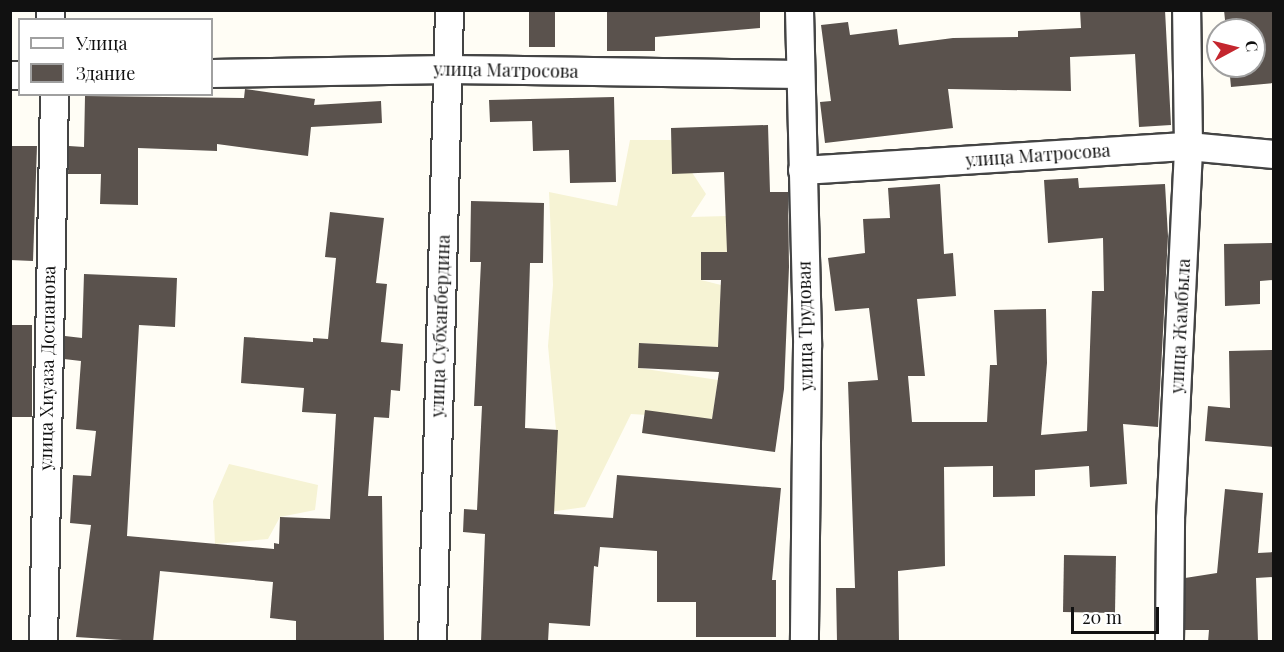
<!DOCTYPE html>
<html>
<head>
<meta charset="utf-8">
<style>
  body { margin:0 }
  #map { position:relative; width:1284px; height:652px; overflow:hidden; background:#fffdf5; font-family:"Playfair Display",serif }
  div>[style] { position:absolute }
  .farmland>* { inset:0; background:#f6f3d4 }
  .building>* { inset:0; background:#5a524d; transform-origin:0 0 }
  .roads { filter:drop-shadow(2px 0 #444) drop-shadow(-2px 0 #444) drop-shadow(0 2px #444) drop-shadow(0 -2px #444) }
  .street>* { height:27px; margin:-13.5px; padding:0 13.5px; transform-origin:13.5px; border-radius:13.5px; background:#fff }
  span { translate:-50% -50%; white-space:nowrap; text-align:center; line-height:1.15; -webkit-text-stroke:6px #fff; paint-order:stroke }
  .street-label { font-size:18px; color:#111 }
  .frame { position:absolute; inset:0; border:12px solid #111; pointer-events:none }
  .legend { position:absolute; left:18px; top:18px; width:195px; height:78px; box-sizing:border-box; background:#fff; border:2px solid #a0a0a0; margin:0; padding:8px 10px; list-style:none; font-size:18px; color:#111 }
  .legend li { display:flex; align-items:center; gap:12px; height:30px }
  .legend b { width:30px; border:2px solid #a0a0a0 }
  .north { position:absolute; left:1206px; top:18px; width:60px; height:60px; box-sizing:border-box; background:#fff; border:2px solid #a0a0a0; border-radius:50%; rotate:83deg; font-size:16px; font-weight:700; line-height:24px; text-align:center; color:#111 }
  .north::after { content:''; display:block; margin:auto; width:21px; height:27px; background:#c4262e; clip-path:polygon(50% 0,100% 100%,50% 72%,0 100%) }
  .scale { position:absolute; left:1071px; top:607px; width:88px; height:27px; box-sizing:border-box; border:3px solid #111; border-top:0; padding-left:8px; font-size:18px; line-height:21px; white-space:nowrap; color:#111; -webkit-text-stroke:4px #fff; paint-order:stroke }
</style>
</head>
<body>
<div id="map">
  <div class="farmland">
    <div style="clip-path:polygon(630px 140px,671px 140px,706px 194px,691px 217px,727px 216px,727px 252px,701px 253px,701px 280px,721px 285px,718px 347px,639px 343px,639px 368px,718px 380px,712px 419px,631px 414px,585px 507px,542px 513px,557px 440px,548px 346px,553px 285px,549px 192px,617px 206px)"></div>
    <div style="clip-path:polygon(229px 464px,318px 485px,315px 510px,280px 517px,268px 539px,215px 544px,213px 501px)"></div>
  </div>
  <div class="building">
    <div style="left:529px;top:10px;width:26px;height:37px"></div>
    <div style="clip-path:polygon(607px 10px,760px 10px,760px 28px,655px 37px,655px 51px,607px 51px)"></div>
    <div style="clip-path:polygon(1080px 10px,1165px 10px,1171px 125px,1139px 127px,1135px 54px,1070px 57px,1071px 91px,948px 89px,953px 128px,825px 143px,820px 102px,831px 101px,821px 25px,848px 22px,850px 35px,897px 29px,899px 45px,953px 38px,1018px 37px,1018px 31px,1081px 28px)"></div>
    <div style="clip-path:polygon(1224px 10px,1274px 10px,1274px 83px,1231px 87px,1229px 66px,1254px 66px,1254px 30px,1226px 30px)"></div>
    <div style="clip-path:polygon(245px 89px,315px 99px,314px 105px,381px 101px,382px 123px,311px 127px,308px 156px,217px 144px,217px 151px,138px 148px,138px 205px,100px 204px,101px 174px,68px 174px,69px 146px,84px 147px,85px 96px,244px 98px)"></div>
    <div style="clip-path:polygon(614px 97px,616px 182px,570px 183px,569px 150px,533px 151px,532px 121px,490px 122px,489px 100px)"></div>
    <div style="clip-path:polygon(768px 125px,770px 192px,788px 192px,789px 267px,784px 389px,775px 452px,642px 433px,645px 410px,712px 419px,719px 372px,638px 368px,639px 343px,718px 347px,721px 280px,701px 280px,701px 252px,727px 252px,724px 172px,672px 174px,671px 128px)"></div>
    <div style="clip-path:polygon(10px 146px,37px 146px,33px 261px,10px 260px)"></div>
    <div style="clip-path:polygon(1078px 178px,1079px 188px,1165px 184px,1168px 236px,1158px 427px,1123px 424px,1127px 484px,1090px 487px,1089px 466px,1035px 470px,1035px 496px,993px 497px,993px 466px,944px 467px,945px 566px,898px 571px,899px 642px,837px 642px,836px 588px,855px 588px,848px 382px,878px 380px,869px 308px,835px 311px,828px 258px,865px 253px,863px 219px,890px 218px,888px 188px,940px 184px,944px 254px,953px 253px,956px 296px,917px 299px,925px 376px,908px 376px,912px 422px,987px 422px,990px 365px,997px 365px,994px 310px,1046px 309px,1047px 363px,1041px 435px,1087px 431px,1092px 291px,1104px 291px,1103px 238px,1048px 243px,1044px 180px)"></div>
    <div style="clip-path:polygon(471px 201px,544px 203px,543px 263px,530px 263px,525px 428px,558px 430px,554px 514px,613px 518px,617px 475px,781px 488px,772px 580px,776px 580px,776px 637px,696px 637px,696px 602px,657px 602px,657px 551px,600px 547px,598px 567px,594px 566px,590px 626px,549px 623px,548px 642px,481px 642px,485px 534px,463px 532px,464px 509px,477px 510px,482px 406px,474px 406px,481px 262px,470px 262px)"></div>
    <div style="clip-path:polygon(330px 212px,384px 218px,376px 283px,387px 284px,381px 342px,403px 344px,400px 391px,391px 390px,389px 418px,374px 417px,368px 496px,382px 496px,384px 642px,296px 642px,296px 621px,270px 618px,273px 582px,160px 571px,153px 642px,76px 637px,91px 525px,70px 523px,73px 475px,91px 476px,96px 431px,76px 429px,81px 361px,64px 359px,65px 336px,82px 338px,84px 274px,177px 278px,175px 327px,139px 325px,127px 536px,274px 549px,274px 543px,279px 544px,280px 517px,330px 519px,336px 414px,302px 412px,304px 388px,241px 383px,244px 337px,313px 342px,313px 338px,328px 339px,336px 258px,325px 257px)"></div>
    <div style="clip-path:polygon(1272px 243px,1273px 280px,1260px 281px,1260px 304px,1225px 306px,1224px 244px)"></div>
    <div style="left:32px;top:325px;width:92px;height:22px;rotate:90deg"></div>
    <div style="clip-path:polygon(1274px 350px,1274px 447px,1205px 441px,1208px 406px,1230px 408px,1229px 351px)"></div>
    <div style="clip-path:polygon(1225px 489px,1263px 493px,1258px 553px,1274px 552px,1274px 577px,1256px 578px,1258px 642px,1208px 642px,1209px 630px,1185px 630px,1185px 578px,1217px 573px)"></div>
    <div style="left:1064px;top:555px;width:52px;height:57px;rotate:1deg"></div>
  </div>
  <div class="roads">
    <div class="street">
      <div style="left:50px;top:10px;width:10px;rotate:90deg"></div>
      <div style="left:799px;top:10px;width:336px;rotate:88.6deg"></div>
      <div style="left:807px;top:346px;width:296px;rotate:90.6deg"></div>
      <div style="left:212px;top:73px;width:235px;rotate:-1deg"></div>
      <div style="left:447px;top:69px;width:353px;rotate:0.8deg"></div>
      <div style="left:10px;top:75px;width:10px"></div>
      <div style="left:802px;top:170px;width:387px;rotate:-3.6deg"></div>
      <div style="left:1188px;top:146px;width:86px;rotate:5.3deg"></div>
      <div style="left:43px;top:642px;width:548px;rotate:-88.85deg"></div>
      <div style="left:432px;top:642px;width:632px;rotate:-88.46deg"></div>
      <div style="left:1169px;top:642px;width:124px;rotate:-89.5deg"></div>
      <div style="left:1170px;top:518px;width:372px;rotate:-87.2deg"></div>
      <div style="left:1188px;top:146px;width:136px;rotate:-90.8deg"></div>
    </div>
  </div>
  <div class="street-label">
    <span style="left:506px;top:70px;rotate:1deg">улица Матросова</span>
    <span style="left:1038px;top:155px;rotate:-4deg">улица Матросова</span>
    <span style="left:440px;top:326px;rotate:-88deg">улица Субханбердина</span>
    <span style="left:805px;top:326px;rotate:-91deg">улица Трудовая</span>
    <span style="left:1180px;top:326px;rotate:-87deg">улица Жамбыла</span>
    <span style="left:47px;top:368px;rotate:-89deg">улица Хиуаза Доспанова</span>
  </div>
  <div class="frame"></div>
  <ul class="legend">
  <li><b style="height:8px;background:#fff"></b>Улица</li>
  <li><b style="height:16px;background:#5a524d"></b>Здание</li>
  </ul>
  <div class="north">С</div>
  <div class="scale">20 m</div>
</div>
</body>
</html>
